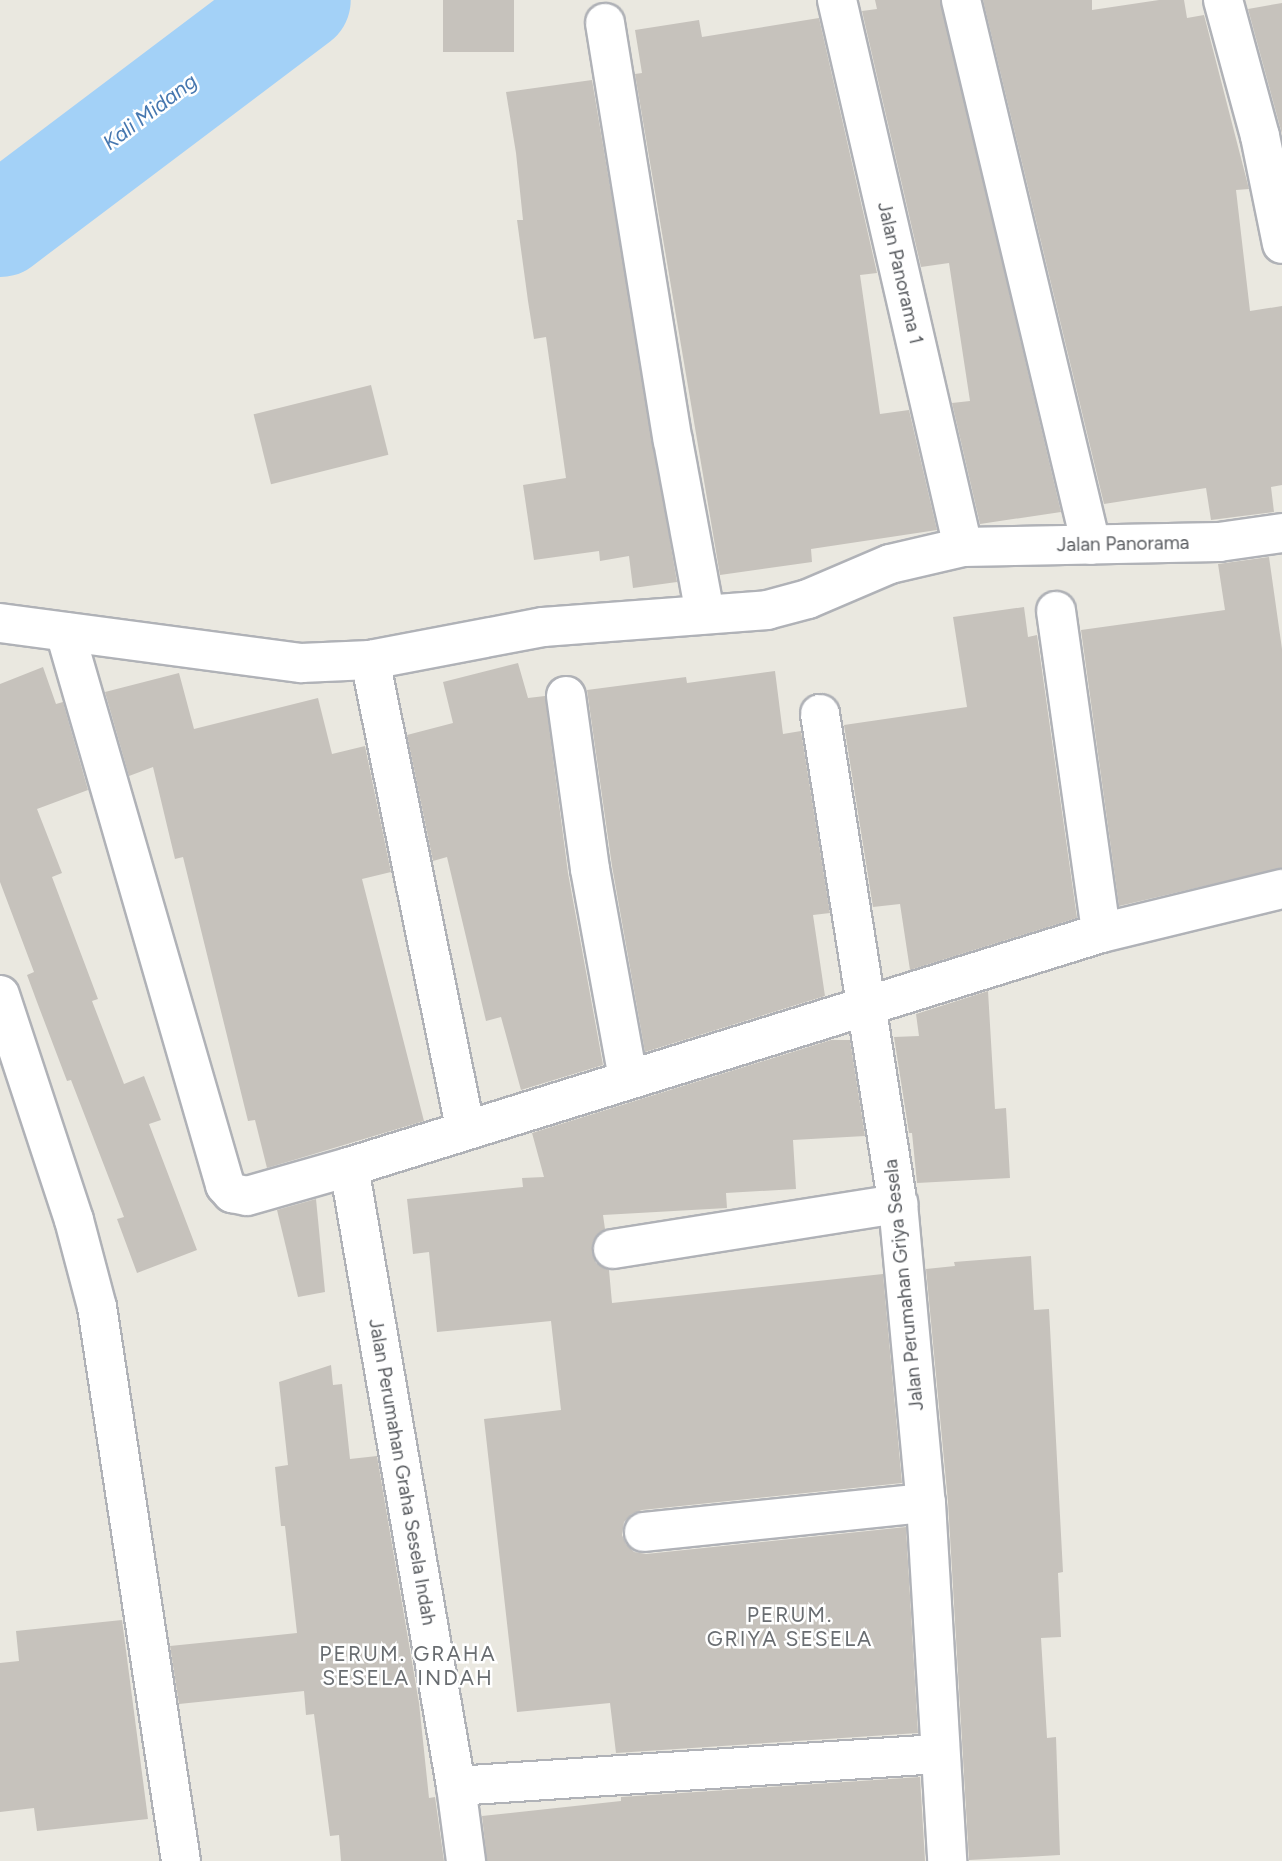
<!DOCTYPE html>
<html>
<head>
<meta charset="utf-8">
<style>
  body { margin:0 }
  #map { position:relative; width:1282px; height:1861px; overflow:hidden; background:#eae8e0; font-family:Figtree,sans-serif }
  div>[style] { position:absolute }
  .river>* { height:103px; margin:-51.5px; padding:0 51.5px; transform-origin:51.5px; border-radius:51.5px; background:#a3d1f7 }
  .building>* { inset:0; background:#c6c2bc; transform-origin:0 0 }
  .roads { filter:drop-shadow(2px 0 #b0b2b7) drop-shadow(-2px 0 #b0b2b7) drop-shadow(0 2px #b0b2b7) drop-shadow(0 -2px #b0b2b7) }
  .minor>* { height:38px; margin:-19px; padding:0 19px; transform-origin:19px; border-radius:19px; background:#fff }
  span { translate:-50% -50%; white-space:nowrap; text-align:center; line-height:1.15; -webkit-text-stroke:5px #fff; paint-order:stroke }
  .street-label { font-size:19px; color:#585b5f }
  .water-label { font-size:21px; color:#4677af; font-style:italic }
  .neighbourhood-label { font-size:21px; color:#696d71; letter-spacing:2px }
</style>
</head>
<body>
<div id="map">
  <div class="river">
    <div style="left:0;top:225px;width:374px;rotate:-37deg"></div>
  </div>
  <div class="building">
    <div style="left:443px;top:0;width:71px;height:52px"></div>
    <div style="clip-path:polygon(875px 0,940px 0,1061px 512px,980px 524px,952px 403px,970px 401px,949px 263px,921px 267px,862px 11px,877px 9px)"></div>
    <div style="clip-path:polygon(983px 0,1092px 0,1092px 10px,1159px 0,1184px 0,1187px 18px,1204px 15px,1249px 189px,1236px 190px,1250px 311px,1282px 306px,1282px 485px,1271px 487px,1274px 512px,1211px 520px,1206px 488px,1104px 504px)"></div>
    <div style="clip-path:polygon(1282px 3px,1282px 134px,1248px 9px)"></div>
    <div style="clip-path:polygon(819px 18px,877px 273px,860px 275px,880px 414px,909px 410px,937px 530px,811px 549px,812px 562px,720px 575px,635px 74px,642px 73px,635px 30px,699px 20px,702px 37px)"></div>
    <div style="clip-path:polygon(592px 80px,677px 582px,633px 588px,629px 556px,600px 561px,599px 551px,534px 560px,523px 485px,566px 478px,546px 337px,534px 339px,528px 301px,517px 220px,523px 220px,516px 153px,506px 92px)"></div>
    <div style="left:371px;top:385px;width:72px;height:121px;rotate:76deg"></div>
    <div style="clip-path:polygon(1269px 557px,1282px 649px,1282px 868px,1119px 906px,1081px 630px,1225px 610px,1218px 564px)"></div>
    <div style="clip-path:polygon(1024px 607px,1028px 637px,1037px 635px,1077px 918px,910px 970px,900px 904px,873px 907px,844px 725px,967px 707px,953px 617px)"></div>
    <div style="clip-path:polygon(518px 663px,528px 698px,545px 696px,568px 873px,603px 1065px,521px 1090px,501px 1017px,486px 1021px,447px 857px,433px 861px,407px 735px,453px 723px,443px 682px)"></div>
    <div style="clip-path:polygon(43px 667px,56px 704px,63px 702px,88px 790px,37px 809px,62px 873px,52px 877px,98px 999px,92px 1001px,124px 1084px,144px 1076px,161px 1120px,149px 1124px,197px 1250px,137px 1273px,117px 1219px,124px 1217px,71px 1080px,67px 1081px,37px 1002px,27px 975px,34px 972px,0 882px,0 684px)"></div>
    <div style="clip-path:polygon(775px 671px,783px 734px,801px 731px,830px 913px,813px 915px,825px 996px,645px 1052px,612px 866px,587px 690px,686px 677px,687px 683px)"></div>
    <div style="clip-path:polygon(179px 673px,194px 729px,318px 698px,332px 754px,365px 746px,391px 872px,362px 879px,424px 1121px,267px 1168px,255px 1120px,248px 1121px,183px 857px,175px 859px,153px 767px,129px 776px,105px 692px)"></div>
    <div style="clip-path:polygon(988px 991px,995px 1109px,1006px 1108px,1010px 1178px,917px 1183px,912px 1133px,909px 1133px,894px 1037px,919px 1036px,916px 1014px)"></div>
    <div style="clip-path:polygon(831px 1040px,850px 1040px,865px 1136px,793px 1140px,796px 1189px,726px 1193px,727px 1208px,603px 1215px,605px 1229px,593px 1241px,592px 1253px,596px 1263px,609px 1270px,612px 1303px,883px 1274px,902px 1483px,642px 1510px,632px 1514px,624px 1522px,622px 1535px,626px 1544px,634px 1552px,646px 1554px,906px 1527px,918px 1733px,616px 1753px,610px 1703px,517px 1712px,484px 1419px,561px 1410px,551px 1321px,437px 1332px,429px 1252px,413px 1254px,407px 1199px,523px 1187px,522px 1178px,544px 1177px,532px 1133px)"></div>
    <div style="clip-path:polygon(316px 1199px,325px 1292px,298px 1297px,277px 1210px)"></div>
    <div style="clip-path:polygon(1031px 1256px,1034px 1310px,1049px 1309px,1063px 1572px,1058px 1573px,1061px 1637px,1041px 1638px,1047px 1738px,1056px 1737px,1060px 1855px,969px 1860px,948px 1502px,926px 1269px,955px 1266px,954px 1262px)"></div>
    <div style="clip-path:polygon(331px 1365px,333px 1385px,342px 1384px,350px 1459px,377px 1456px,419px 1703px,429px 1798px,435px 1797px,444px 1861px,341px 1861px,339px 1835px,330px 1836px,314px 1714px,306px 1715px,304px 1691px,179px 1704px,170px 1646px,297px 1633px,285px 1526px,281px 1526px,275px 1467px,288px 1465px,279px 1382px)"></div>
    <div style="clip-path:polygon(122px 1620px,148px 1819px,37px 1831px,34px 1808px,0 1812px,0 1663px,19px 1661px,16px 1631px)"></div>
    <div style="clip-path:polygon(920px 1777px,925px 1861px,487px 1861px,482px 1816px,621px 1801px,621px 1797px)"></div>
  </div>
  <div class="roads">
    <div class="minor">
      <div style="left:837px;top:0;width:561px;rotate:77.03deg"></div>
      <div style="left:961px;top:0;width:560px;rotate:76.58deg"></div>
      <div style="left:1223px;top:0;width:141px;rotate:74.8deg"></div>
      <div style="left:1260px;top:136px;width:110px;rotate:78.5deg"></div>
      <div style="left:605px;top:23px;width:423px;rotate:80.8deg"></div>
      <div style="left:673px;top:441px;width:176px;rotate:79.5deg"></div>
      <div style="left:1056px;top:611px;width:325px;rotate:82deg"></div>
      <div style="left:0;top:623px;width:304px;rotate:7.6deg"></div>
      <div style="left:301px;top:663px;width:69px;rotate:-2.5deg"></div>
      <div style="left:370px;top:660px;width:176px;rotate:-10.8deg"></div>
      <div style="left:543px;top:627px;width:225px;rotate:-4.3deg"></div>
      <div style="left:767px;top:610px;width:42px;rotate:-15deg"></div>
      <div style="left:808px;top:599px;width:89px;rotate:-23.1deg"></div>
      <div style="left:890px;top:564px;width:75px;rotate:-13.1deg"></div>
      <div style="left:963px;top:547px;width:256px;rotate:-1.1deg"></div>
      <div style="left:1219px;top:542px;width:64px;rotate:-8.1deg"></div>
      <div style="left:65px;top:632px;width:576px;rotate:73.86deg"></div>
      <div style="left:225px;top:1185px;width:11px;rotate:49deg"></div>
      <div style="left:232px;top:1193px;width:15px;rotate:11deg"></div>
      <div style="left:247px;top:1196px;width:106px;rotate:-15.9deg"></div>
      <div style="left:349px;top:1167px;width:788px;rotate:-17.28deg"></div>
      <div style="left:1101px;top:933px;width:186px;rotate:-13.7deg"></div>
      <div style="left:370px;top:660px;width:479px;rotate:78.5deg"></div>
      <div style="left:566px;top:696px;width:175px;rotate:82.1deg"></div>
      <div style="left:590px;top:869px;width:213px;rotate:79.7deg"></div>
      <div style="left:820px;top:714px;width:496px;rotate:81deg"></div>
      <div style="left:898px;top:1204px;width:300px;rotate:84.7deg"></div>
      <div style="left:926px;top:1503px;width:359px;rotate:86.6deg"></div>
      <div style="left:0;top:995px;width:237px;rotate:71.8deg"></div>
      <div style="left:74px;top:1220px;width:90px;rotate:75.2deg"></div>
      <div style="left:97px;top:1307px;width:560px;rotate:81.38deg"></div>
      <div style="left:349px;top:1167px;width:628px;rotate:80.19deg"></div>
      <div style="left:456px;top:1786px;width:76px;rotate:82.4deg"></div>
      <div style="left:613px;top:1249px;width:289px;rotate:-9deg"></div>
      <div style="left:644px;top:1532px;width:283px;rotate:-5.9deg"></div>
      <div style="left:456px;top:1786px;width:484px;rotate:-3.8deg"></div>
    </div>
  </div>
  <div class="street-label">
    <span style="left:900px;top:273px;rotate:77deg">Jalan Panorama 1</span>
    <span style="left:1123px;top:544px;rotate:-1deg">Jalan Panorama</span>
    <span style="left:904px;top:1285px;rotate:-96deg">Jalan Perumahan Griya Sesela</span>
    <span style="left:402px;top:1472px;rotate:80deg">Jalan Perumahan Graha Sesela Indah</span>
  </div>
  <div class="water-label">
    <span style="left:150px;top:112px;rotate:-37deg">Kali Midang</span>
  </div>
  <div class="neighbourhood-label">
    <span style="left:790px;top:1627px">PERUM.<br>GRIYA SESELA</span>
    <span style="left:408px;top:1666px">PERUM. GRAHA<br>SESELA INDAH</span>
  </div>
</div>
</body>
</html>
